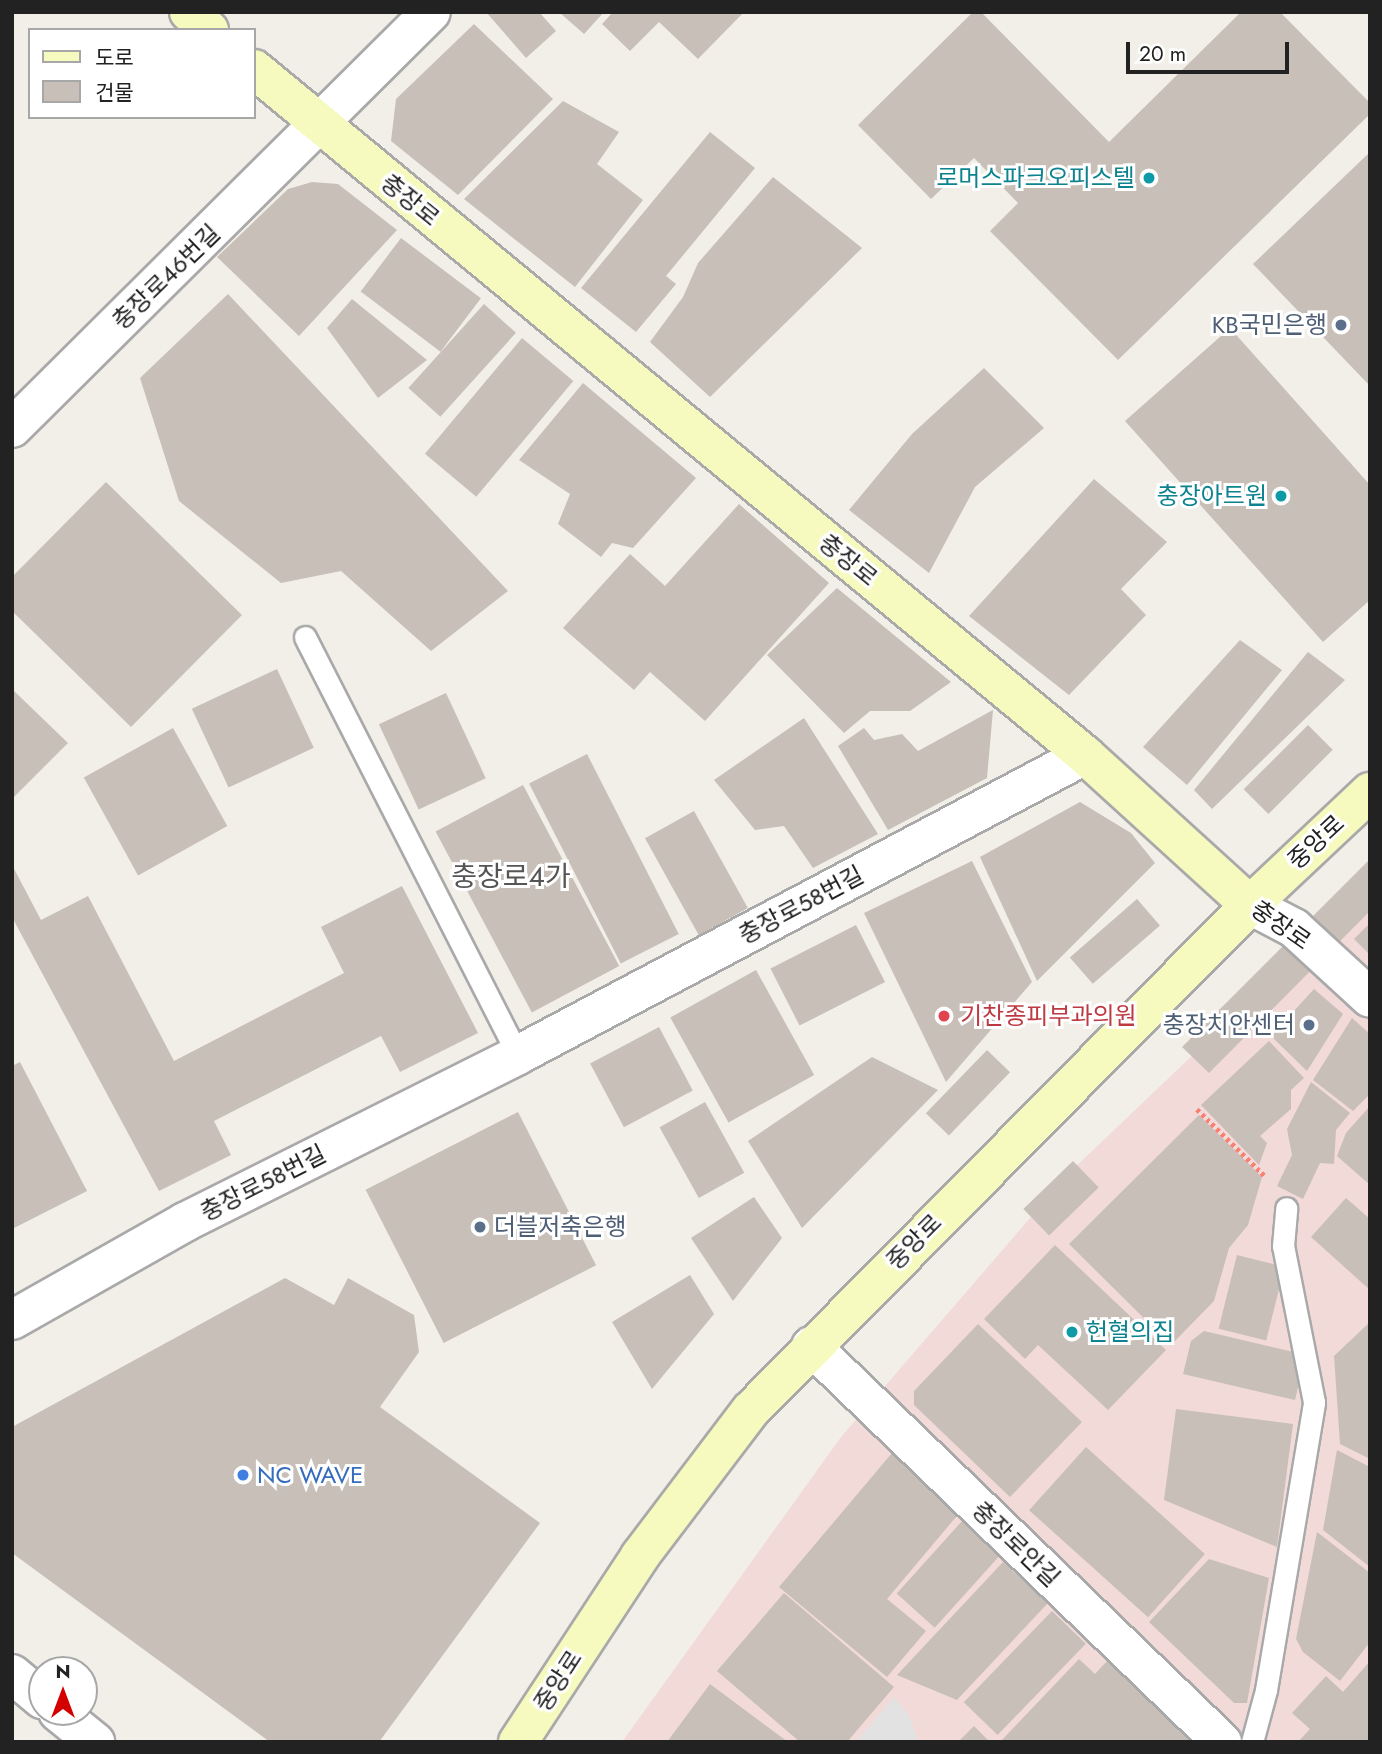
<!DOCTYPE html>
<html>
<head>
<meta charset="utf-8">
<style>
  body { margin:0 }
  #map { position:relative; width:1382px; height:1754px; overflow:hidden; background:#f2efe9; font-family:Jost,"Noto Sans KR",sans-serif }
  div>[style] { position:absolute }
  .commercial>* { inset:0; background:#f2dad9 }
  .parking>* { inset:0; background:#e2e2e2 }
  .building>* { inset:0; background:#c7bfb8; transform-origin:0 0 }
  .path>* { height:4.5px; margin-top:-2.25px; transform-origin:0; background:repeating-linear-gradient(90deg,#fa8072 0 3.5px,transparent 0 7px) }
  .roads { filter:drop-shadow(2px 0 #a9a9a9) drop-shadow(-2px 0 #a9a9a9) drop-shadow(0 2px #a9a9a9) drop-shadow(0 -2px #a9a9a9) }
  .lane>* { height:21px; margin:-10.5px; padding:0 10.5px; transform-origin:10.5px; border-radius:10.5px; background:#fff }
  .street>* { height:38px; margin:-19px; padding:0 19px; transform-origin:19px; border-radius:19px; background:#fff }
  .secondary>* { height:38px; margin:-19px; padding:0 19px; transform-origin:19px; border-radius:19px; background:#f7fabf }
  .dots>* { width:19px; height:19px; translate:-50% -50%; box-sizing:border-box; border:4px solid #fff; border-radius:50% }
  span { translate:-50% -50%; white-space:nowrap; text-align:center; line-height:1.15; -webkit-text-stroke:6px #fff; paint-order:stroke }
  .culture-label { font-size:24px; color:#0d838f }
  .right { translate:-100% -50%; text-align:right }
  .left { translate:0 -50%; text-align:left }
  .street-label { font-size:24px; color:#222 }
  .service-label { font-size:24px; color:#4e5e75 }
  .health-label { font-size:24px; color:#be3a42 }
  .shop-label { font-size:24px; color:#366cbe }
  .quarter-label { font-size:28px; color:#555 }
  .frame { position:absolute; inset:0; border:14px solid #222; pointer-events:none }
  .legend { position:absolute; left:28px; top:28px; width:228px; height:91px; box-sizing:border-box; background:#fff; border:2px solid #a7a7a7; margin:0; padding:9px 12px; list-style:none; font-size:21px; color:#222 }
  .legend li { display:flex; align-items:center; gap:14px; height:35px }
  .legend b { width:35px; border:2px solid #a7a7a7 }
  .north { position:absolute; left:28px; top:1656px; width:70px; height:70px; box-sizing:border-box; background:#fff; border:2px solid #a7a7a7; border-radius:50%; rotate:0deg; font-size:19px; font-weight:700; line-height:28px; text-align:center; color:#222 }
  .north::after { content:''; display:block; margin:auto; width:24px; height:32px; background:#d40000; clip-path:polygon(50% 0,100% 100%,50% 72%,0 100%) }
  .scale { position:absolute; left:1126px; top:42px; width:163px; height:32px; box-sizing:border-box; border:4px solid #222; border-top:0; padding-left:9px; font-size:21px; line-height:24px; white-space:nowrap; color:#222; -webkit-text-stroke:5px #fff; paint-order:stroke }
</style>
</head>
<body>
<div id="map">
  <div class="commercial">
    <div style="clip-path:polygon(1370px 886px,1370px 1742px,622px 1742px,841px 1437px,1069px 1173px)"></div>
  </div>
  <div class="parking">
    <div style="clip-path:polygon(894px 1697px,909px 1715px,918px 1742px,856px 1742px)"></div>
  </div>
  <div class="building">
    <div style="clip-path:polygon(486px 12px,539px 12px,556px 31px,526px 58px)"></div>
    <div style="clip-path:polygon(559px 12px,604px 12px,584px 34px)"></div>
    <div style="clip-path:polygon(613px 12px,744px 12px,698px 59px,659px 22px,630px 51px,602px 24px)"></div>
    <div style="clip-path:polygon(973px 12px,981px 12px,1109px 142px,1241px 12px,1280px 12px,1370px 103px,1370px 114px,1118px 360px,990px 231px,1018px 203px,974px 158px,931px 199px,858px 125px)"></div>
    <div style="clip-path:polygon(474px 24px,553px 99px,458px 195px,391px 141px,396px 99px)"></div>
    <div style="clip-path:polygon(563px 101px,619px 132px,597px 164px,643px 200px,575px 287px,464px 199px)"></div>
    <div style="clip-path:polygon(710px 132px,755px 168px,666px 276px,676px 284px,636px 332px,581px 288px)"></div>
    <div style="clip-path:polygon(1370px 152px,1370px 386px,1253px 264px)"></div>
    <div style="clip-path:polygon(773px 177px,862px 248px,710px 397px,650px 342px,683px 297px,698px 263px)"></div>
    <div style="clip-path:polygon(312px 182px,338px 184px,397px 230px,299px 336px,217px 257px,288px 189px)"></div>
    <div style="left:401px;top:238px;width:100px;height:67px;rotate:37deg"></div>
    <div style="clip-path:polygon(228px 294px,508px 591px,431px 651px,341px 571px,281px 583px,179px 501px,140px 378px)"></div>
    <div style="clip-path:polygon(352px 299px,427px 360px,378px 398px,327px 328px)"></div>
    <div style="left:484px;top:304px;width:43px;height:113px;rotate:42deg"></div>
    <div style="clip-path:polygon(1230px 328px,1370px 485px,1370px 600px,1323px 642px,1125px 421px)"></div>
    <div style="left:522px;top:338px;width:67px;height:151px;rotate:40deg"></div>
    <div style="clip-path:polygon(984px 368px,1044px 428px,975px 487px,929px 573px,849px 510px,912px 434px)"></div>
    <div style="clip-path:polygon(583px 383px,696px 478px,633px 548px,612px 543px,601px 557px,558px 524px,570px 494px,519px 460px)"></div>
    <div style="clip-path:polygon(1094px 479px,1167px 542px,1121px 589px,1146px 615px,1069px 695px,969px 616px)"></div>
    <div style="clip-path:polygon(106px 482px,242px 615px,131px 727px,12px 611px,12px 577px)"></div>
    <div style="clip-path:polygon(739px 504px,829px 583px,705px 721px,650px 672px,634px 690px,563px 628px,630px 554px,665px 586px)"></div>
    <div style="clip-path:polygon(837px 588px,951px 682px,910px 711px,870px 711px,844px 733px,767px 655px)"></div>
    <div style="clip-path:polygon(1240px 640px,1282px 670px,1187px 785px,1143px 747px)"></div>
    <div style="clip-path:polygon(1308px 652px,1345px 680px,1212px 809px,1194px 790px)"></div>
    <div style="left:277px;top:669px;width:87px;height:94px;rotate:65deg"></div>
    <div style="clip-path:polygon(12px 689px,68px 743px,12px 799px)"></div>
    <div style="left:446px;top:693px;width:94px;height:74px;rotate:65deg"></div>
    <div style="clip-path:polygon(993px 710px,987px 778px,888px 830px,838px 746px,864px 728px,874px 740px,902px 734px,918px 751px)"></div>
    <div style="clip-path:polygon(804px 718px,878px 834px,813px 868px,784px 826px,755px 830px,714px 780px)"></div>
    <div style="left:1308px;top:725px;width:35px;height:91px;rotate:45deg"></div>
    <div style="left:173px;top:728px;width:112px;height:102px;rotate:61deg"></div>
    <div style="left:587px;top:754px;width:202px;height:65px;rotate:63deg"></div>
    <div style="left:523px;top:785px;width:205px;height:99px;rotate:62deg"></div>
    <div style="clip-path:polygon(1080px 802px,1131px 833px,1155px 863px,1037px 981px,980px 857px)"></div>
    <div style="left:694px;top:811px;width:111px;height:56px;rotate:61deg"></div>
    <div style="clip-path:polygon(1370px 859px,1370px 911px,1209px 1073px,1182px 1047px)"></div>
    <div style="clip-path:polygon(972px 861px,1032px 982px,946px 1082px,864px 913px)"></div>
    <div style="clip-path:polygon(12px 865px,41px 920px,88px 896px,174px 1061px,344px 973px,321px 927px,402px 886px,478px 1033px,400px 1072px,381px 1036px,214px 1121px,231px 1155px,159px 1191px,12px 917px)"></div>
    <div style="left:1137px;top:899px;width:35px;height:89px;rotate:49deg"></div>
    <div style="clip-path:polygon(1370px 923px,1370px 955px,1354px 939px)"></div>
    <div style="left:856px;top:925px;width:64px;height:96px;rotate:63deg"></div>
    <div style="left:756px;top:970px;width:120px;height:98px;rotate:61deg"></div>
    <div style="clip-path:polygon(1314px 989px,1343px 1014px,1307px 1071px,1271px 1036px)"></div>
    <div style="clip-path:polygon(1352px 1018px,1370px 1034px,1370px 1094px,1353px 1111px,1313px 1080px)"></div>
    <div style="left:659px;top:1027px;width:72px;height:78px;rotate:62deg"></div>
    <div style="clip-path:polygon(1269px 1041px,1304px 1078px,1291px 1090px,1291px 1109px,1260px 1136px,1267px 1143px,1259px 1165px,1201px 1105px)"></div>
    <div style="left:987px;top:1050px;width:32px;height:88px;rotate:44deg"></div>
    <div style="clip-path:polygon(872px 1057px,938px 1090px,802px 1228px,748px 1141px)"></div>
    <div style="clip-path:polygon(20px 1062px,87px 1191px,12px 1229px,12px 1066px)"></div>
    <div style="clip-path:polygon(1311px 1082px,1350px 1113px,1336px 1130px,1334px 1164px,1320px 1163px,1303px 1199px,1277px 1186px,1292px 1155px,1287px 1129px)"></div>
    <div style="left:705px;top:1102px;width:81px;height:52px;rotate:61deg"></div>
    <div style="clip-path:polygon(1370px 1106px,1370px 1185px,1337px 1156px,1346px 1133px)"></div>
    <div style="left:518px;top:1112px;width:172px;height:171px;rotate:63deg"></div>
    <div style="clip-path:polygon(1199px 1115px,1262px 1177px,1248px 1225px,1229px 1248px,1214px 1301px,1171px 1345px,1069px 1244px)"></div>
    <div style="left:1073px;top:1161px;width:37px;height:69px;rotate:46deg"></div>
    <div style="clip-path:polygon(754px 1197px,782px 1238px,733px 1301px,691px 1238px)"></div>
    <div style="clip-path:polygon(1346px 1198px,1370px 1219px,1370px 1290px,1311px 1237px)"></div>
    <div style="clip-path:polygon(1055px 1245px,1166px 1350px,1108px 1410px,1038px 1345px,1025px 1359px,984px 1319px)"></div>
    <div style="left:1237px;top:1255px;width:49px;height:76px;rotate:14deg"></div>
    <div style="clip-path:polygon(690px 1275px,714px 1314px,652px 1389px,612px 1322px)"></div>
    <div style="clip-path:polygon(285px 1278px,334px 1305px,348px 1278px,414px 1315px,419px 1352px,380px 1407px,540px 1523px,379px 1742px,270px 1742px,12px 1553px,12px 1427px)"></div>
    <div style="clip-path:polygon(1370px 1322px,1370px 1459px,1340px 1444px,1334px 1356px)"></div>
    <div style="clip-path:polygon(978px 1324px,1082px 1422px,1010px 1497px,914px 1405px,914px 1391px)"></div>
    <div style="clip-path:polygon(1204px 1331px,1306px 1355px,1295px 1400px,1183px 1374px,1191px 1341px)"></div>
    <div style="clip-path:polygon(1176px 1409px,1293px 1424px,1277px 1547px,1164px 1500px)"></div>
    <div style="left:1086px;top:1447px;width:160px;height:85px;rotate:42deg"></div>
    <div style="clip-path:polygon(1337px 1450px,1370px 1467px,1370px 1567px,1323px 1530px)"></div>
    <div style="clip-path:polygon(892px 1453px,961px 1511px,887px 1599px,926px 1631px,887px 1677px,779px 1587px)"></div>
    <div style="left:963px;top:1520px;width:51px;height:99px;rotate:42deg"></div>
    <div style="clip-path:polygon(1317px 1532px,1370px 1573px,1370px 1642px,1340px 1681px,1303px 1652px,1296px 1639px)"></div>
    <div style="clip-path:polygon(1209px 1559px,1269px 1578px,1247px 1703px,1234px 1703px,1149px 1622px)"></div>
    <div style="clip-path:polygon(1003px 1562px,1048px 1603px,957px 1700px,897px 1675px)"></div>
    <div style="clip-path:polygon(784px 1593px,894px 1687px,847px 1742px,800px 1742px,717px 1671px)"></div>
    <div style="left:1052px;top:1611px;width:47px;height:127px;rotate:44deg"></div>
    <div style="clip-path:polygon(1079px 1659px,1095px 1674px,1108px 1660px,1194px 1742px,1000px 1742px)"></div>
    <div style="clip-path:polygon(1370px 1661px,1370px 1742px,1298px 1742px,1310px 1729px,1292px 1713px,1326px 1676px,1343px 1692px)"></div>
    <div style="clip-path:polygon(710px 1684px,788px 1742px,667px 1742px)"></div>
    <div style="clip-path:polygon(974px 1726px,990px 1742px,958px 1742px)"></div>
  </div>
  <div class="path">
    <div style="left:1197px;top:1109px;width:97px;rotate:44.6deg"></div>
  </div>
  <div class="roads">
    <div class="lane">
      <div style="left:305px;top:637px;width:469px;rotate:63deg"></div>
      <div style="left:1252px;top:1742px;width:54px;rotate:-74.9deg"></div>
      <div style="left:1266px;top:1690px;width:292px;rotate:-80.5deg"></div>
      <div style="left:1314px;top:1402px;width:159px;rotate:-101.2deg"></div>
      <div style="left:1283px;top:1246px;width:38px;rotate:-85deg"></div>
    </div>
    <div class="street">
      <div style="left:12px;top:428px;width:590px;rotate:-44.79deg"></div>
      <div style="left:1250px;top:905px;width:50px;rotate:27.6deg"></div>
      <div style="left:1294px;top:928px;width:103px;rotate:42.6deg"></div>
      <div style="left:12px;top:1320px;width:199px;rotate:-29.5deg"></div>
      <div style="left:185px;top:1222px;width:373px;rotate:-26.6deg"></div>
      <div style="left:518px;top:1055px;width:641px;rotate:-27.88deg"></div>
      <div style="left:811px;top:1346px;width:571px;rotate:43.94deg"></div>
      <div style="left:12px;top:1674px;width:39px;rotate:40deg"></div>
      <div style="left:58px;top:1712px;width:48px;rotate:39deg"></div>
    </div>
    <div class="secondary">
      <div style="left:189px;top:12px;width:27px;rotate:42deg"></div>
      <div style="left:254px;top:69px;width:1078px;rotate:39.54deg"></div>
      <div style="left:1085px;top:755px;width:223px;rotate:42.3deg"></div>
      <div style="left:518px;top:1742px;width:222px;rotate:-56.7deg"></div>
      <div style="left:640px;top:1556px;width:183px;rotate:-52.8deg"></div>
      <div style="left:751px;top:1410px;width:710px;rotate:-45.34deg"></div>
      <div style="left:1250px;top:905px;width:165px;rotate:-43.3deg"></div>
    </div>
  </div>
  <div class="dots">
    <div style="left:1149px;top:178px;background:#0f9aa8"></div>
    <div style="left:1341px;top:325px;background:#5c6f8a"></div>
    <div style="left:1281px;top:496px;background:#0f9aa8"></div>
    <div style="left:944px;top:1016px;background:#e0444e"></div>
    <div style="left:1309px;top:1025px;background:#5c6f8a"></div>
    <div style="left:480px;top:1227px;background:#5c6f8a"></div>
    <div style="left:1072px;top:1332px;background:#0f9aa8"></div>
    <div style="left:243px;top:1475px;background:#3f7fe0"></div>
  </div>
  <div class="culture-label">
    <span class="right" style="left:1135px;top:178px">로머스파크오피스텔</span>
    <span class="right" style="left:1267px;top:496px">충장아트원</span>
    <span class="left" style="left:1086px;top:1332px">헌혈의집</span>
  </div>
  <div class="street-label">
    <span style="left:410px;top:200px;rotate:39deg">충장로</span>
    <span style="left:166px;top:277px;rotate:-44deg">충장로46번길</span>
    <span style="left:848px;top:560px;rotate:39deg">충장로</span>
    <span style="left:1316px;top:842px;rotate:-43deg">중앙로</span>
    <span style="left:801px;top:905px;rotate:-28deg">충장로58번길</span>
    <span style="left:1281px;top:925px;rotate:35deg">충장로</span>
    <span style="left:263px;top:1183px;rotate:-27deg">충장로58번길</span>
    <span style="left:914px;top:1242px;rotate:-45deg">중앙로</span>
    <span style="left:1016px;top:1544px;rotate:44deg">충장로안길</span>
    <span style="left:558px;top:1681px;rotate:-57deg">중앙로</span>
  </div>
  <div class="service-label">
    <span class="right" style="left:1327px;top:325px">KB국민은행</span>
    <span class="right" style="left:1295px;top:1025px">충장치안센터</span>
    <span class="left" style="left:494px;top:1227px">더블저축은행</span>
  </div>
  <div class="health-label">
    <span class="left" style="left:960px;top:1016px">기찬종피부과의원</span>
  </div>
  <div class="shop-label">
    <span class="left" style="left:257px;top:1475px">NC WAVE</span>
  </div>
  <div class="quarter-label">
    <span style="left:511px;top:877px">충장로4가</span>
  </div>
  <div class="frame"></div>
  <ul class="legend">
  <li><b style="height:9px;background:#f7fabf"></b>도로</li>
  <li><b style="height:19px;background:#c7bfb8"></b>건물</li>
  </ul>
  <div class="north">N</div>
  <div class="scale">20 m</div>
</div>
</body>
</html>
